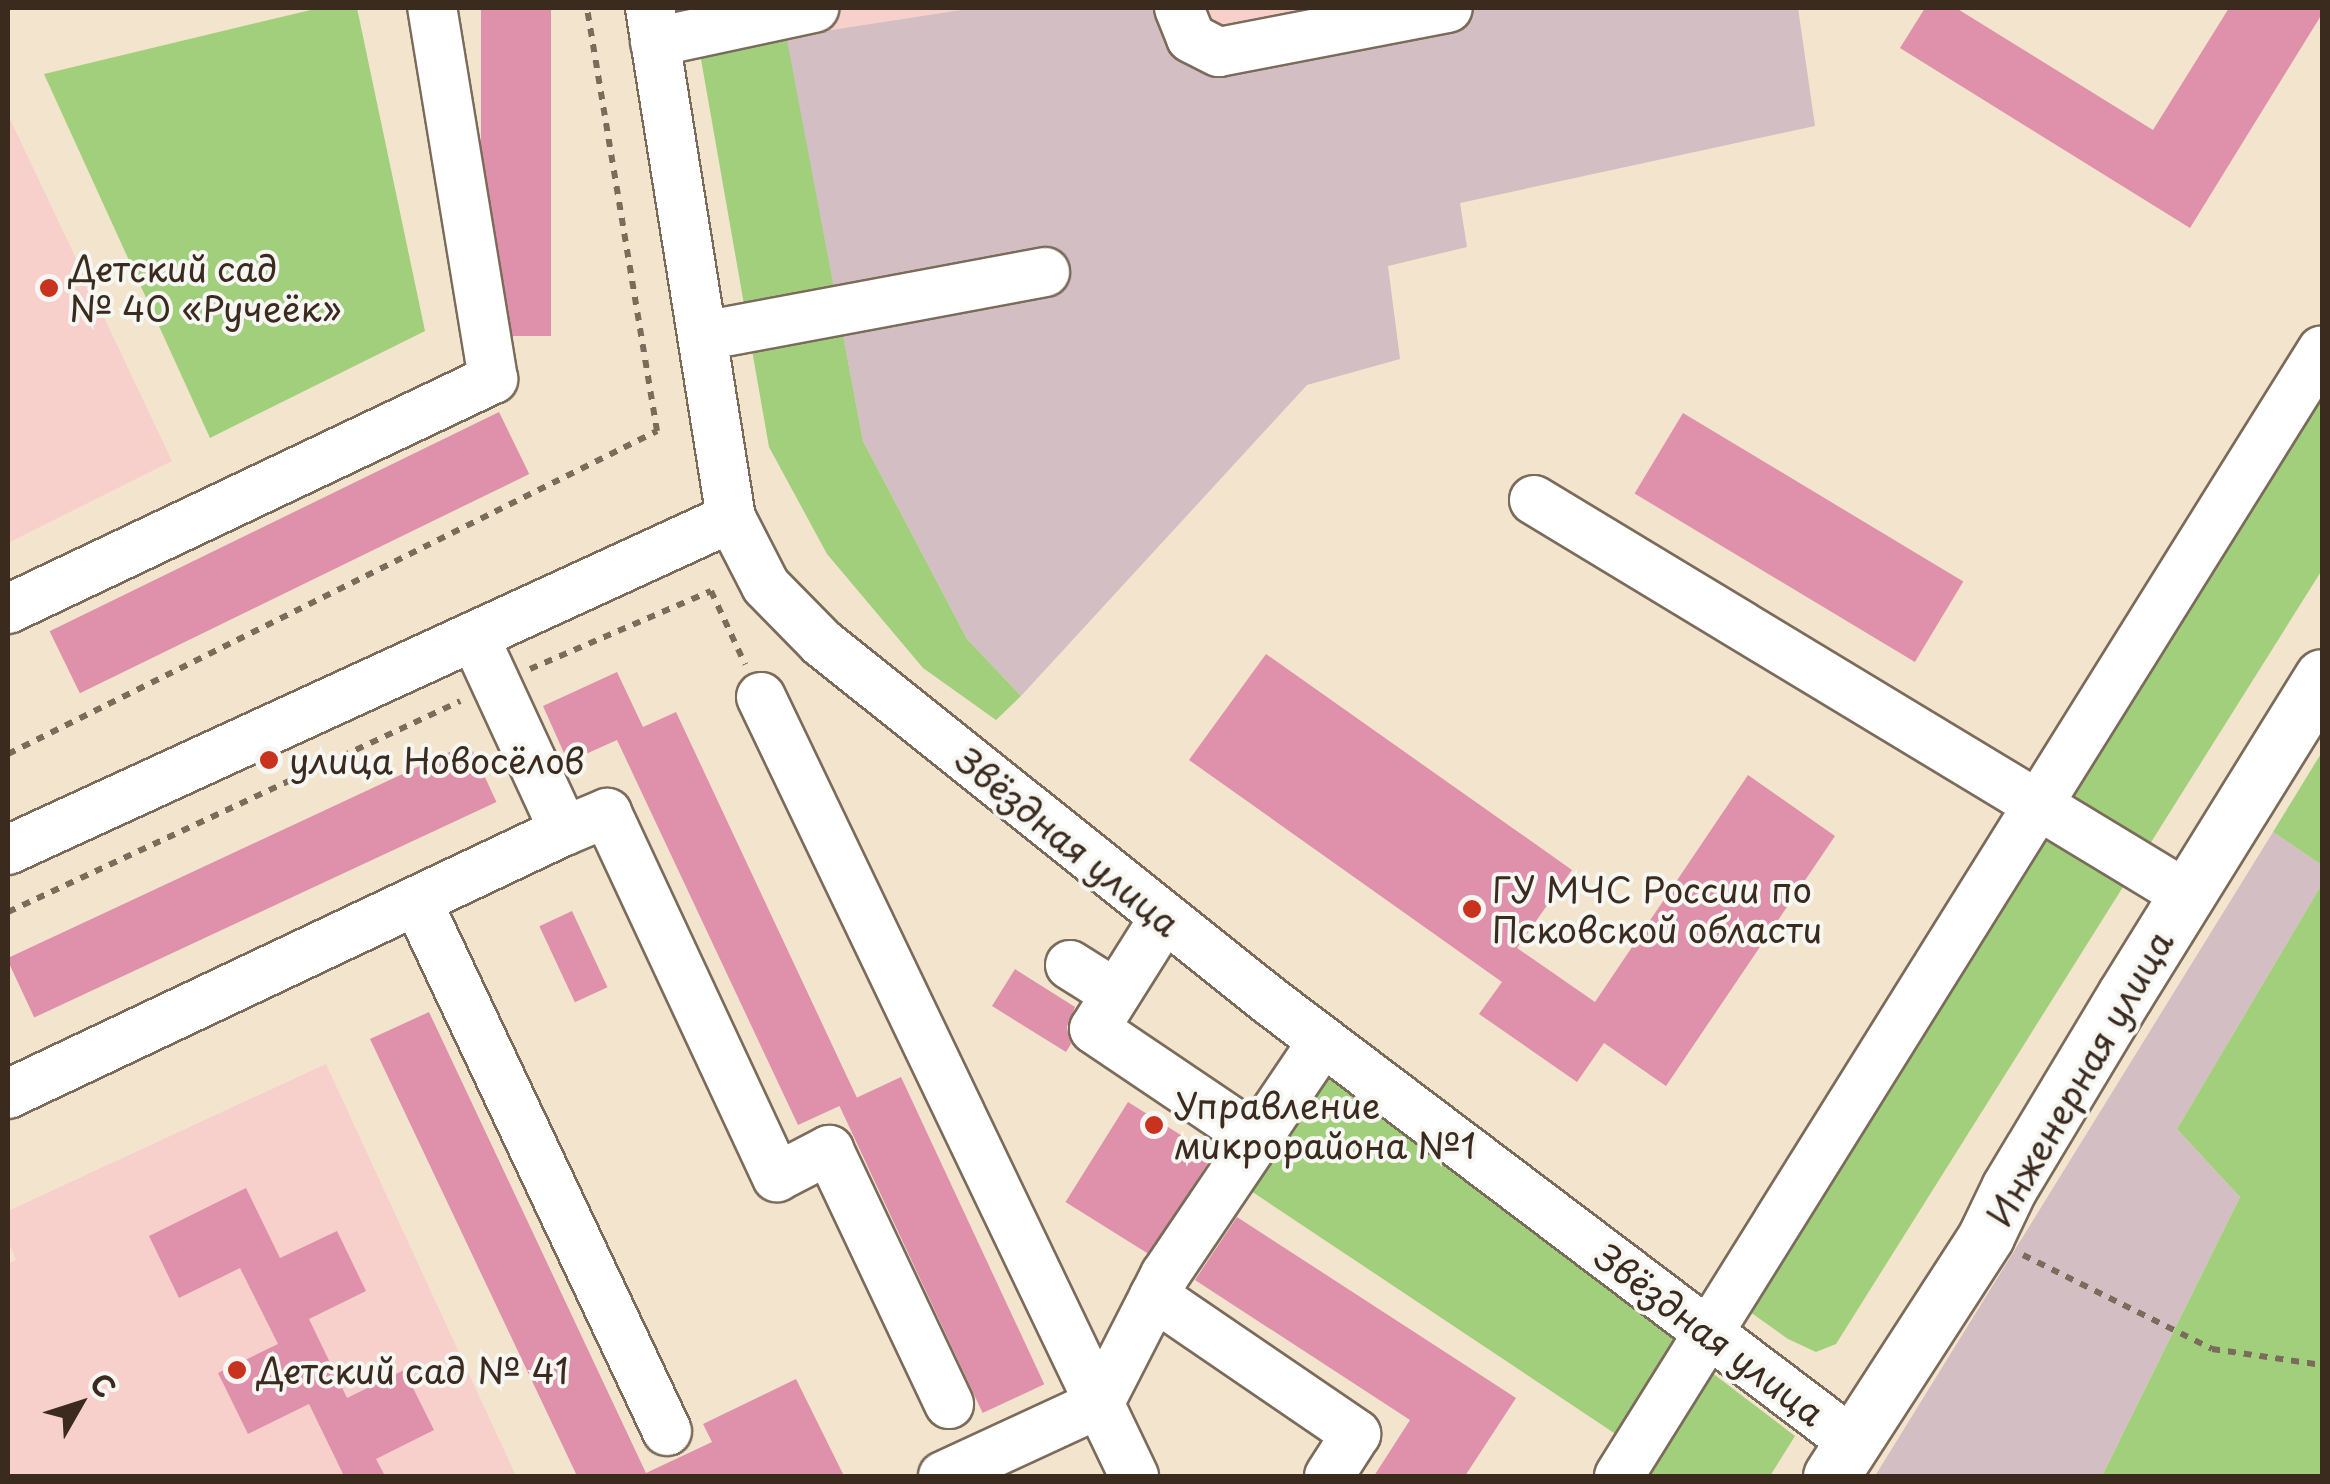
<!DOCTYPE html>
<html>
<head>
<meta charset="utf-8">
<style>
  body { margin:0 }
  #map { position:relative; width:2330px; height:1484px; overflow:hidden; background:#f3e4cd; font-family:"Playpen Sans",sans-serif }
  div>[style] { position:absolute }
  .built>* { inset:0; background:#f7d0cc }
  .industrial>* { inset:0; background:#d2bec3 }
  .green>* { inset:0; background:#a2cf7c }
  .building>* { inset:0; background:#df91ab; transform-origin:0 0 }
  .path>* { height:6px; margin-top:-3px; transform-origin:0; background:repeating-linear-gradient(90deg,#7b6b5b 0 8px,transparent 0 16px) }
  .roads { filter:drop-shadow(2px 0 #7b6b5b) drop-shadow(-2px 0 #7b6b5b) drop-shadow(0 2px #7b6b5b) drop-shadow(0 -2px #7b6b5b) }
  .minor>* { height:48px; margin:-24px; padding:0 24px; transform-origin:24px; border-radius:24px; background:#fff }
  .major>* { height:55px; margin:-27.5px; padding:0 27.5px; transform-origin:27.5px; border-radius:27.5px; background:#fff }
  .dots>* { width:28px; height:28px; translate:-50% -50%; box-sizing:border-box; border:5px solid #f6f6f2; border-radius:50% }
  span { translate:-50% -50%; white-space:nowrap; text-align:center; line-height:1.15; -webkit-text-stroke:8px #f6f6f2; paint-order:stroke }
  .poi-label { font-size:35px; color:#3b2a1e }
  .left { translate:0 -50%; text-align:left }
  .street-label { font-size:35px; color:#3b2a1e }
  .frame { position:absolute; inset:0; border:10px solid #3b2a1e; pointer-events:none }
  .north { position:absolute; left:30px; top:1354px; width:100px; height:100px; -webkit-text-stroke:8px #f6f6f2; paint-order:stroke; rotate:51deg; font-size:28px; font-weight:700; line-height:40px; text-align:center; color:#3b2a1e }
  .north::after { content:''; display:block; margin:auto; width:35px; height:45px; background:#3b2a1e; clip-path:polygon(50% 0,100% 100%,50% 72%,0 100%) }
</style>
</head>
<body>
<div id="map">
  <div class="built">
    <div style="clip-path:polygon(781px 8px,974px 8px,786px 37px)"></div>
    <div style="clip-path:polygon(1185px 8px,1365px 8px,1220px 34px)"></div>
    <div style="clip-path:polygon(8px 115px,172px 461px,8px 543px)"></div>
    <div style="clip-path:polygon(326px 1064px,516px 1476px,8px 1476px,8px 1264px,16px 1260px,8px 1241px,8px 1211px)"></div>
  </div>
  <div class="industrial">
    <div style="clip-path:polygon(974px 8px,1185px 8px,1220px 34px,1365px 8px,1798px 8px,1815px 126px,1460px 203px,1467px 247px,1388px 266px,1400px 359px,1307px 385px,1021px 696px,967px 639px,863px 441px,786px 37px)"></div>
    <div style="clip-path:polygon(2273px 832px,2322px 865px,2322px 884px,2177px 1129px,2240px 1197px,2102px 1476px,1875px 1476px)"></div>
  </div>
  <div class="green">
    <div style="clip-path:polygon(319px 8px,357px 8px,425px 331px,210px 438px,44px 74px)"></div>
    <div style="clip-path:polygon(692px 8px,781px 8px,863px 441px,967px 639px,1021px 696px,996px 720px,923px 668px,827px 554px,769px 447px)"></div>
    <div style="clip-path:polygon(2322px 356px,2322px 570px,1836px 1344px,1816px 1352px,1788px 1339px,1729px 1297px)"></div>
    <div style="clip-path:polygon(2322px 752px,2322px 865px,2273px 832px)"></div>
    <div style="clip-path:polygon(2322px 884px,2322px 1476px,2102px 1476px,2240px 1197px,2177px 1129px)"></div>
    <div style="clip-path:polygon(1320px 1067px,1676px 1338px,1620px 1437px,1242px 1185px)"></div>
    <div style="clip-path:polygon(1707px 1369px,1795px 1436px,1770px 1476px,1639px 1476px)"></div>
  </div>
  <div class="building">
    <div style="left:481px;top:8px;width:70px;height:328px"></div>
    <div style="clip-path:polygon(1925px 8px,1956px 8px,2153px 130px,2229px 8px,2322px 8px,2322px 14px,2190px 228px,1900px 48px)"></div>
    <div style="left:499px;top:412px;width:69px;height:500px;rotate:64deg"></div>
    <div style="left:1683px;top:413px;width:327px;height:94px;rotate:31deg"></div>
    <div style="clip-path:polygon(1266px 654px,1572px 870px,1517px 948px,1595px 1002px,1748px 775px,1835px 836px,1666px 1086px,1604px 1043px,1577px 1082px,1479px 1014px,1502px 982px,1189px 760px)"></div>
    <div style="clip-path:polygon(617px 672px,643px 727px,676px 712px,857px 1098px,798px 1125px,617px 740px,568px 762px,543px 706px)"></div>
    <div style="left:469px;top:743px;width:65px;height:510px;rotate:65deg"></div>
    <div style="left:572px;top:911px;width:84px;height:36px;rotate:65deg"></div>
    <div style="clip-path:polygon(1015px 969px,1075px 1007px,1067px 1027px,1071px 1044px,1066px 1052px,992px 1006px)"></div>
    <div style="clip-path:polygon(429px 1012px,646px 1473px,712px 1442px,703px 1424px,796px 1379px,844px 1476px,577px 1476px,370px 1039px)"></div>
    <div style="left:901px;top:1077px;width:339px;height:68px;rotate:65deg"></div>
    <div style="left:1128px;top:1102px;width:100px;height:118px;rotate:32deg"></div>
    <div style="clip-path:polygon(246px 1188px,280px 1258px,337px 1231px,366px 1291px,309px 1319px,347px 1398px,404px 1370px,434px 1430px,376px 1459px,385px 1476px,344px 1476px,309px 1404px,248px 1434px,218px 1373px,278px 1344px,240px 1268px,179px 1298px,149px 1236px)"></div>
    <div style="clip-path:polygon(1237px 1217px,1516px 1398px,1465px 1476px,1374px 1476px,1410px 1420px,1195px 1280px)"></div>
  </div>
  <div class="path">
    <div style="left:530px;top:669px;width:197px;rotate:-23.3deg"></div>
    <div style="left:711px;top:591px;width:81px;rotate:65deg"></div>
    <div style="left:8px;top:754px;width:725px;rotate:-26.46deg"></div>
    <div style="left:657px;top:431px;width:429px;rotate:-99.4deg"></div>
    <div style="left:8px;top:912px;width:499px;rotate:-25deg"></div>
    <div style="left:2023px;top:1255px;width:211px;rotate:26.4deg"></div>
    <div style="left:2212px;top:1349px;width:111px;rotate:8.3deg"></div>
  </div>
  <div class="roads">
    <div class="minor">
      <div style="left:650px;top:8px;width:516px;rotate:80.98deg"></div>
      <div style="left:731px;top:518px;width:76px;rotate:62.8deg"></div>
      <div style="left:766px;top:586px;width:80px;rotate:45.5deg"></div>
      <div style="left:822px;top:643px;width:573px;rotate:38.63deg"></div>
      <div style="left:1270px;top:1001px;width:731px;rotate:37.11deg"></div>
      <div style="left:1179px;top:8px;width:32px;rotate:68deg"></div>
      <div style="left:1191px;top:38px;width:31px;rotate:27deg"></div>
      <div style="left:1219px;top:52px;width:233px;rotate:-10.9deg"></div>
      <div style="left:655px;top:42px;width:163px;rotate:-12.1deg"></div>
      <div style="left:703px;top:336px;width:348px;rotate:-10.6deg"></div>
      <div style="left:1534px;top:500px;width:763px;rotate:31.17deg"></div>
      <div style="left:8px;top:609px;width:537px;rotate:-25.37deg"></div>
      <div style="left:493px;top:379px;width:376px;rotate:-99.3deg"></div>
      <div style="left:474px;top:636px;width:215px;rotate:65.2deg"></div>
      <div style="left:564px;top:831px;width:47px;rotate:-22.7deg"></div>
      <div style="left:607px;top:813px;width:402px;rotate:65deg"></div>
      <div style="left:777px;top:1177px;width:59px;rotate:-27.4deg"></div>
      <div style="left:829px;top:1150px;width:281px;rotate:64.7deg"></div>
      <div style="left:761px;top:697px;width:864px;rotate:64.41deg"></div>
      <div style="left:8px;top:850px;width:796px;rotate:-24.66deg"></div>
      <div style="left:417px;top:901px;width:586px;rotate:64.75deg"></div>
      <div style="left:1164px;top:918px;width:131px;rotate:122.2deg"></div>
      <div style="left:1094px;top:1029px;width:197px;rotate:34deg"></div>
      <div style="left:1070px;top:965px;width:54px;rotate:32.2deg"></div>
      <div style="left:8px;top:1094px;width:615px;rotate:-25.32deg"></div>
      <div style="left:1154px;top:1296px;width:245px;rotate:34.3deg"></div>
      <div style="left:1356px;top:1434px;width:50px;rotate:122.7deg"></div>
      <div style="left:943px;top:1476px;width:172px;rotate:-24.8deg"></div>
      <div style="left:1099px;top:1404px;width:145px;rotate:-62.9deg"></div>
      <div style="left:1165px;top:1275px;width:282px;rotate:-56deg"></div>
      <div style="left:1619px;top:1476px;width:1327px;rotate:-58.02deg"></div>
    </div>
    <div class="major">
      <div style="left:1831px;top:1476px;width:286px;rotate:-57.1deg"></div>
      <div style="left:1986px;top:1236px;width:53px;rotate:-64.4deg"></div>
      <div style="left:2009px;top:1188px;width:225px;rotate:-59deg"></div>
      <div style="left:2125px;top:995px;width:374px;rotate:-58.2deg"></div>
    </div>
  </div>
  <div class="dots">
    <div style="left:49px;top:288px;background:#c8321e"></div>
    <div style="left:269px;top:760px;background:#c8321e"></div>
    <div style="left:1472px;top:909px;background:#c8321e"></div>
    <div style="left:1154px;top:1125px;background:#c8321e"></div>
    <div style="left:237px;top:1370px;background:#c8321e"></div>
  </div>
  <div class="poi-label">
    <span class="left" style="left:69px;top:288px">Детский сад<br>№ 40 «Ручеёк»</span>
    <span class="left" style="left:289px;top:760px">улица Новосёлов</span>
    <span class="left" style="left:1492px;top:909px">ГУ МЧС России по<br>Псковской области</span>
    <span class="left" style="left:1174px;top:1125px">Управление<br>микрорайона №1</span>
    <span class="left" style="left:257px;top:1370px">Детский сад № 41</span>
  </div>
  <div class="street-label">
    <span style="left:1068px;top:841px;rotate:39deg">Звёздная улица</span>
    <span style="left:2079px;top:1078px;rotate:-60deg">Инженерная улица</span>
    <span style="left:1710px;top:1334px;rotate:37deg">Звёздная улица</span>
  </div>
  <div class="frame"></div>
  <div class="north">С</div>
</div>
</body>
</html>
